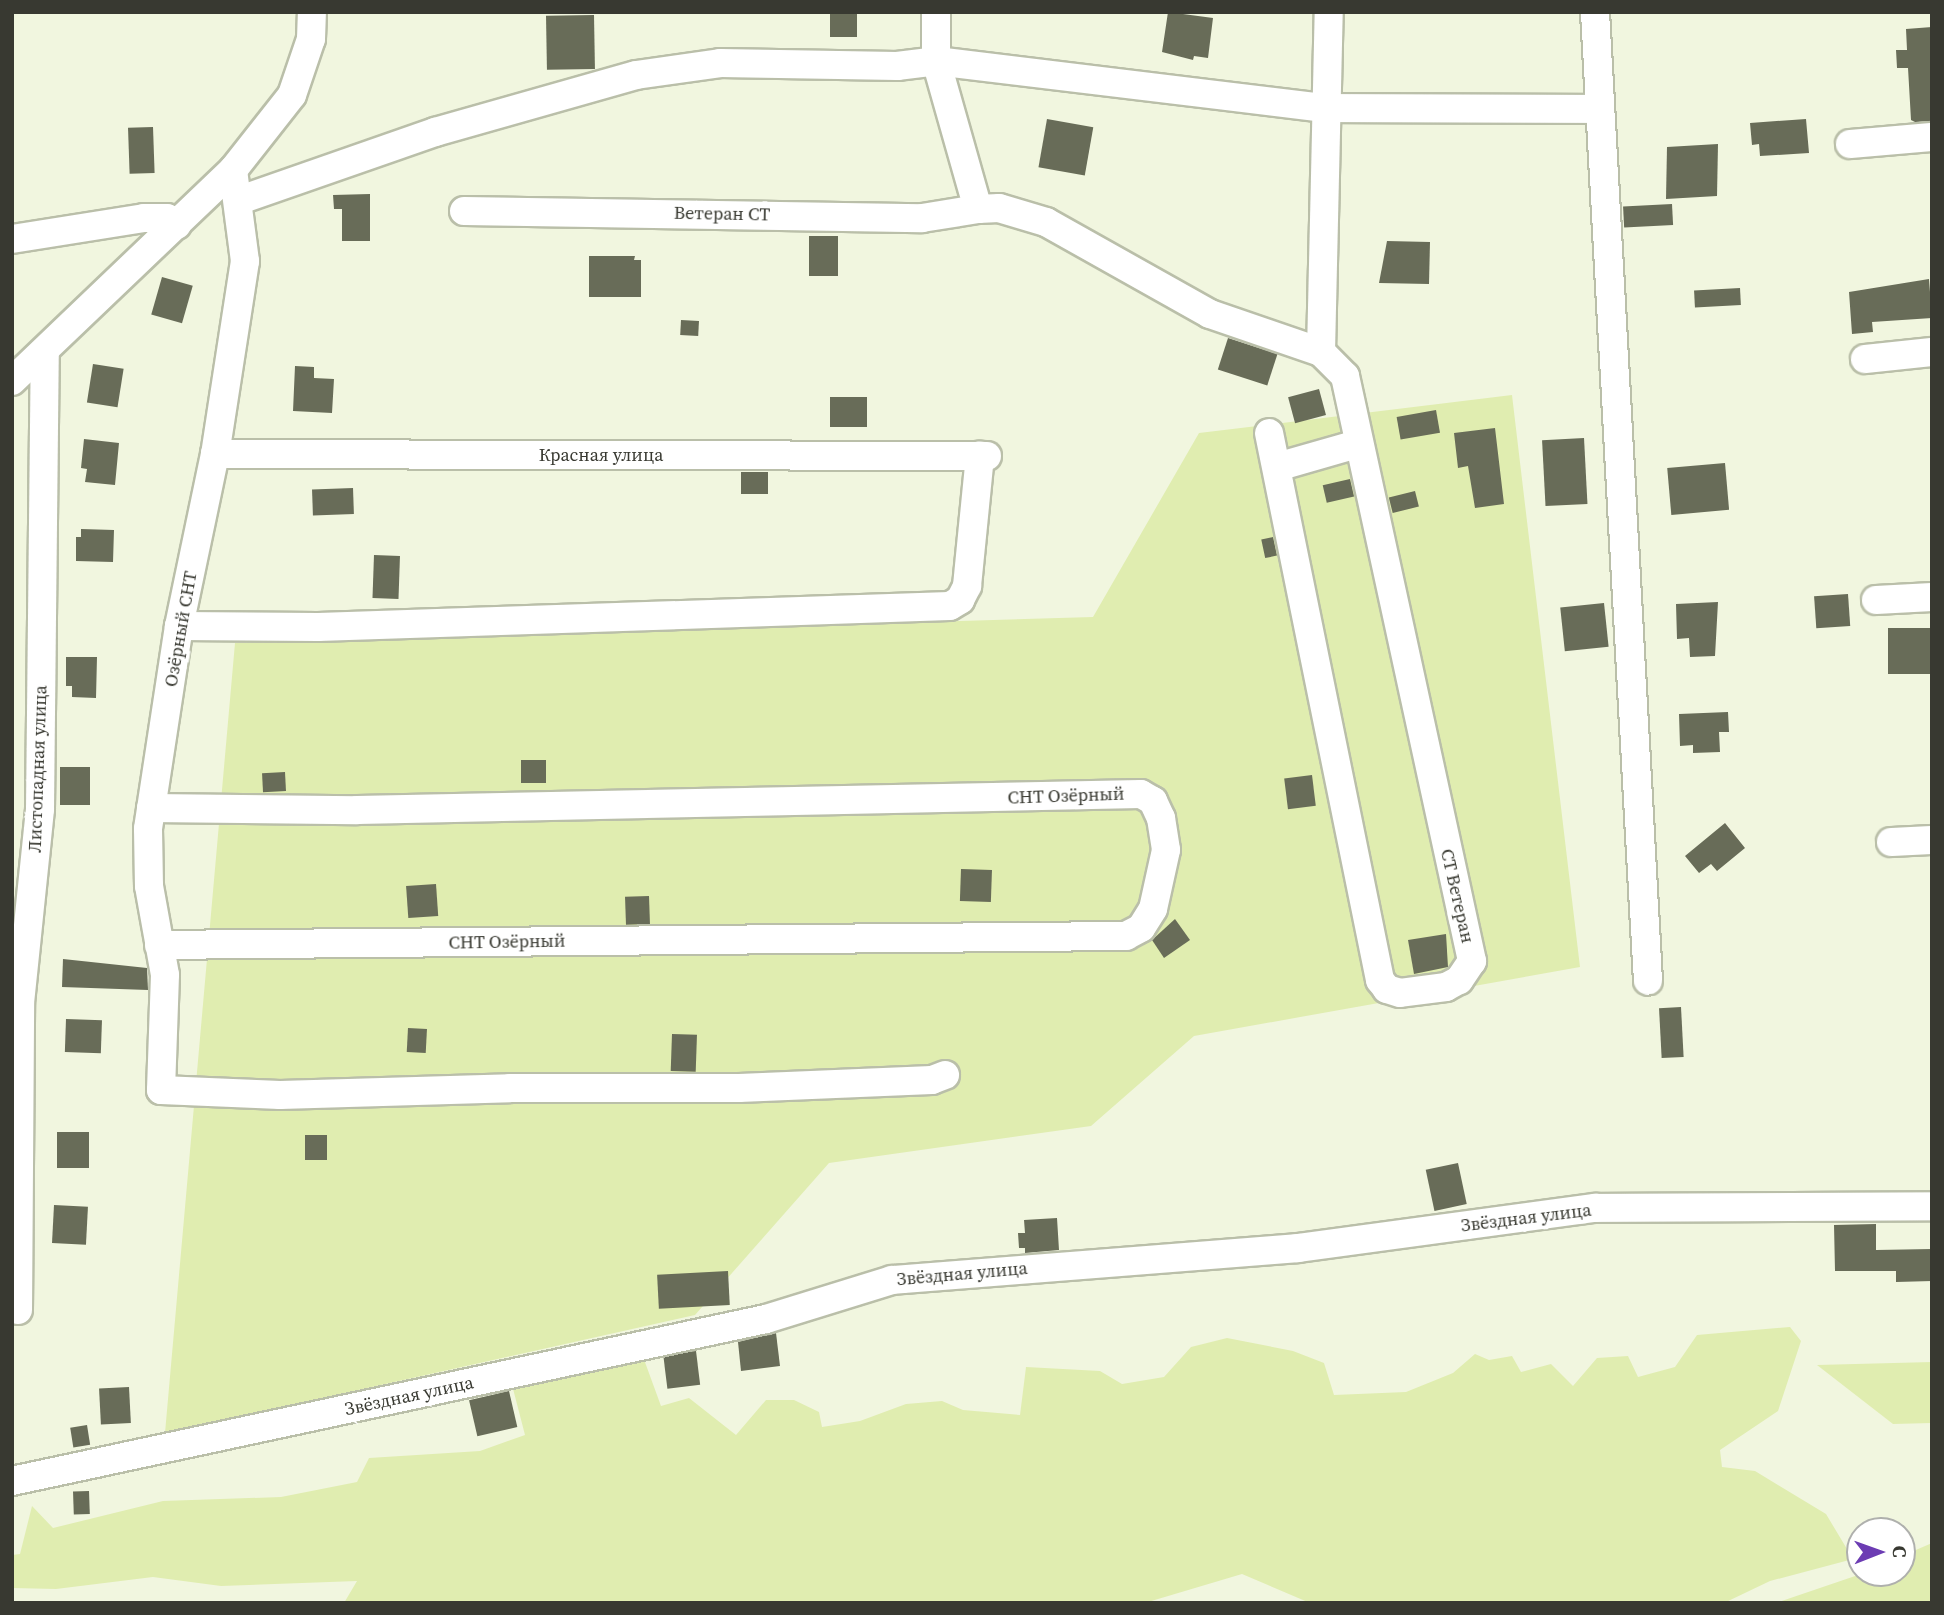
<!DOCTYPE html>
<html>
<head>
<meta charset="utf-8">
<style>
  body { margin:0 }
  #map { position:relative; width:1944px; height:1615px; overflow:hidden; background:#f1f6df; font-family:"Source Serif 4",serif }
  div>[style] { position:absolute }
  .green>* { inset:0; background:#e0edb0 }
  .building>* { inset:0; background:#686c58; transform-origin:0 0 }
  .roads { filter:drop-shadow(2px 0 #babfa9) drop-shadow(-2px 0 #babfa9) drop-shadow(0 2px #babfa9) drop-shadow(0 -2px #babfa9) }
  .minor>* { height:28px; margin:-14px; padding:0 14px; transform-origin:14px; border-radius:14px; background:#fff }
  span { translate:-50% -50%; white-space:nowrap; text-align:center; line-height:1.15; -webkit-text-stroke:7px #fff; paint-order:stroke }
  .street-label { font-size:18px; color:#383931 }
  .frame { position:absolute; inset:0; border:14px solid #383931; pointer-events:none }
  .north { position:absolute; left:1846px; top:1517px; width:70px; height:70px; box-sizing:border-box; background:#fff; border:2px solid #afb0ad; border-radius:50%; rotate:89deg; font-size:19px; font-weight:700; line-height:28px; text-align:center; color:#383931 }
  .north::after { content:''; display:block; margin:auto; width:24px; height:32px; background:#6c3cb3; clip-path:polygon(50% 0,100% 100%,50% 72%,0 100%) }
</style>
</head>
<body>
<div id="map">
  <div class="green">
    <div style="clip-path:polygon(1512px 395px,1580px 967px,1194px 1036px,1091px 1126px,829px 1163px,695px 1315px,165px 1433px,235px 643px,1093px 617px,1199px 433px)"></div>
    <div style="clip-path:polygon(1790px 1327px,1801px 1341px,1778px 1411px,1720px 1450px,1722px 1467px,1755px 1471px,1826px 1514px,1853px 1559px,1770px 1581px,1724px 1603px,1310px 1603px,1242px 1574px,1148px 1602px,1128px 1603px,344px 1603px,357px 1581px,221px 1586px,153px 1577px,56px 1589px,12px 1588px,12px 1555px,20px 1554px,32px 1506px,53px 1528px,163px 1501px,281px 1497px,357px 1482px,369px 1458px,480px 1451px,525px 1435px,511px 1381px,642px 1354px,661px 1406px,689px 1398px,736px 1435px,766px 1400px,794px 1400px,819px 1412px,822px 1427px,860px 1421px,906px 1404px,942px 1401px,963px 1410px,1020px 1415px,1026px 1367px,1100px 1371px,1122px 1384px,1164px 1377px,1191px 1347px,1227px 1338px,1293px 1351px,1324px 1363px,1334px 1395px,1406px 1392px,1453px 1373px,1475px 1354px,1489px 1360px,1512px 1356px,1521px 1372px,1551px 1364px,1573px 1386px,1597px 1358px,1628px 1356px,1638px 1377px,1675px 1367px,1697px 1335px)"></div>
    <div style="clip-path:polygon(1932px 1362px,1932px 1423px,1893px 1424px,1817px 1365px)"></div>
    <div style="clip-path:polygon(1932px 1543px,1932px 1603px,1776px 1603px,1864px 1573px,1902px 1573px,1902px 1556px)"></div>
  </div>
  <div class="building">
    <div style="left:830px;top:12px;width:27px;height:25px"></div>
    <div style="clip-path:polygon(1168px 12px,1213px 18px,1208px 58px,1194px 56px,1193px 60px,1162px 52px)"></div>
    <div style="left:594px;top:15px;width:54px;height:48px;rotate:89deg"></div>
    <div style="clip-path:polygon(1932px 27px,1932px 121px,1915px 122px,1911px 120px,1908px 68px,1897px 68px,1896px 50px,1907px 50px,1906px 29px)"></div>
    <div style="left:1047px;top:119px;width:47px;height:49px;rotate:10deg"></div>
    <div style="clip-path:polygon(1806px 119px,1809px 153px,1760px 156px,1759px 144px,1752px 145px,1750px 123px)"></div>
    <div style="left:153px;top:127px;width:46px;height:25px;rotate:88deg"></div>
    <div style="clip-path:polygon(1718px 144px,1717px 196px,1666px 199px,1667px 147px)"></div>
    <div style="clip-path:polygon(370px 194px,370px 241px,342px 241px,342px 209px,334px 209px,333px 195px)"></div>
    <div style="left:1672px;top:204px;width:21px;height:49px;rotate:87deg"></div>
    <div style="left:809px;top:236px;width:29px;height:40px"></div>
    <div style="clip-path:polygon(1387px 241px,1430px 242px,1429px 284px,1379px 283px)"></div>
    <div style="clip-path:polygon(589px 256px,635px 256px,634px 260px,641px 260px,641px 297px,589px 297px)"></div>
    <div style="left:162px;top:277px;width:32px;height:39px;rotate:16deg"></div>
    <div style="clip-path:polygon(1929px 279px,1932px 318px,1872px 322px,1873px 332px,1852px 334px,1849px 292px)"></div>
    <div style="left:1740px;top:288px;width:17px;height:46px;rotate:87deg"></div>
    <div style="left:681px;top:320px;width:18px;height:15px;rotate:3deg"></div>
    <div style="left:1228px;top:338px;width:52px;height:33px;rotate:18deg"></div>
    <div style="left:93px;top:364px;width:31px;height:39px;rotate:9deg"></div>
    <div style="clip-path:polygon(295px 366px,314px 367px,314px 378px,334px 379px,332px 413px,293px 411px)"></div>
    <div style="left:1319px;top:389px;width:27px;height:32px;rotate:75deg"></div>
    <div style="left:830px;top:397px;width:37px;height:30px"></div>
    <div style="left:1436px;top:410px;width:23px;height:40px;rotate:80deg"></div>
    <div style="clip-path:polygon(1495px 428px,1504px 504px,1475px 508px,1468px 466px,1458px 468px,1454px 433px)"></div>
    <div style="left:1584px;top:438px;width:66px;height:42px;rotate:87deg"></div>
    <div style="clip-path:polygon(84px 439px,119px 443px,115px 485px,85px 482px,87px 469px,81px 468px)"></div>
    <div style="left:1725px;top:463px;width:47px;height:58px;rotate:85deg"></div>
    <div style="left:741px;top:472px;width:27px;height:22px"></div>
    <div style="left:1350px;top:479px;width:18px;height:28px;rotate:77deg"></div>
    <div style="left:353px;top:488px;width:26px;height:41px;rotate:88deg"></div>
    <div style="left:1415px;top:491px;width:16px;height:27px;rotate:76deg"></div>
    <div style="clip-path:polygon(81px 529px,114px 530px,113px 562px,76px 561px,76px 537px,81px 537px)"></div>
    <div style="left:1273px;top:537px;width:19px;height:12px;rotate:78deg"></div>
    <div style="left:374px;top:555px;width:26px;height:43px;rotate:2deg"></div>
    <div style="left:1848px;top:594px;width:32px;height:34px;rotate:86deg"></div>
    <div style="clip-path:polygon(1718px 602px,1715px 656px,1690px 657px,1689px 638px,1677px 639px,1676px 604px)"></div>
    <div style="left:1604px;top:603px;width:44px;height:44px;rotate:84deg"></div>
    <div style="left:1932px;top:628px;width:46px;height:44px;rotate:90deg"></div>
    <div style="clip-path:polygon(66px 657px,97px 657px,96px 698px,72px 697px,72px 686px,66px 686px)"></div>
    <div style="clip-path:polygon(1728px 712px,1729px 732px,1719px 732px,1720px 752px,1693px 753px,1693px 745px,1680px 746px,1679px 714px)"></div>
    <div style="left:521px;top:760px;width:25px;height:23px"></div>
    <div style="left:60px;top:767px;width:30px;height:38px"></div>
    <div style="left:285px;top:772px;width:19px;height:23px;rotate:87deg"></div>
    <div style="left:1312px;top:775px;width:31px;height:28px;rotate:83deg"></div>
    <div style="clip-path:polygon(1725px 823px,1745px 848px,1717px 871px,1711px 864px,1699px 873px,1685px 856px)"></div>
    <div style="left:961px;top:869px;width:31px;height:32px;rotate:2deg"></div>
    <div style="left:436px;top:884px;width:32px;height:30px;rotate:86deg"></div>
    <div style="left:649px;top:896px;width:28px;height:24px;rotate:88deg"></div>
    <div style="clip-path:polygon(1175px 919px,1190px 940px,1164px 958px,1152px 940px)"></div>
    <div style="clip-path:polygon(1446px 934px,1448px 967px,1414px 974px,1408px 940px)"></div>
    <div style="clip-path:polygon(63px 959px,147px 968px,148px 990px,62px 987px)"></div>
    <div style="left:1681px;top:1007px;width:50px;height:22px;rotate:87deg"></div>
    <div style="left:66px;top:1019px;width:36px;height:33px;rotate:2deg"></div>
    <div style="left:408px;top:1028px;width:19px;height:24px;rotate:3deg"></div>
    <div style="left:672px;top:1034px;width:25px;height:37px;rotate:2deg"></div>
    <div style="left:57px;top:1132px;width:32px;height:36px"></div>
    <div style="left:305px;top:1135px;width:22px;height:25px"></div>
    <div style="left:1458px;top:1163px;width:42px;height:33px;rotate:78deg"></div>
    <div style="left:54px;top:1205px;width:34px;height:38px;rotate:3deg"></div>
    <div style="clip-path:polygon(1057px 1218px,1059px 1250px,1025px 1253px,1025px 1248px,1019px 1248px,1018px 1233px,1025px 1233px,1024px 1220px)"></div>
    <div style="clip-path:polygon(1876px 1224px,1876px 1250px,1932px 1249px,1932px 1281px,1896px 1282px,1896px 1271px,1835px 1271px,1834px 1225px)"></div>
    <div style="left:728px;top:1271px;width:34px;height:71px;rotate:87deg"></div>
    <div style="clip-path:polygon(776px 1333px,780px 1366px,741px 1371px,738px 1342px)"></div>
    <div style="left:696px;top:1351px;width:34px;height:33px;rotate:83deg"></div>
    <div style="left:129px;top:1387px;width:36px;height:30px;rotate:87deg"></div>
    <div style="left:509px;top:1391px;width:37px;height:41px;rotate:77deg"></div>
    <div style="left:87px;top:1425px;width:20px;height:17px;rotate:81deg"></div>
    <div style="left:89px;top:1491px;width:23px;height:16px;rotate:88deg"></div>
  </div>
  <div class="roads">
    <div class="minor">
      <div style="left:1595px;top:12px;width:970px;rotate:86.87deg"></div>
      <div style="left:1850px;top:144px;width:82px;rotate:-4.9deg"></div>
      <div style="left:233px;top:170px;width:92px;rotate:82.5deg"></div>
      <div style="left:245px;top:261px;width:195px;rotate:98.8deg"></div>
      <div style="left:215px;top:454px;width:176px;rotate:101.8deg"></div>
      <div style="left:179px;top:626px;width:205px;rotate:98.7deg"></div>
      <div style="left:148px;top:829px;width:57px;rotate:89deg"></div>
      <div style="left:149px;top:886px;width:90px;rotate:79.8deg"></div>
      <div style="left:165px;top:975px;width:115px;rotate:92deg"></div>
      <div style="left:161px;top:1090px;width:119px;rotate:2.4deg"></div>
      <div style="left:280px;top:1095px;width:230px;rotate:-1.7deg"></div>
      <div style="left:510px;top:1088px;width:229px"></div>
      <div style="left:739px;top:1088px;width:193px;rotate:-2.4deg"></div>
      <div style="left:932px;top:1080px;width:14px;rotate:-21deg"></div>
      <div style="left:240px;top:200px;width:207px;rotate:-19.2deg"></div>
      <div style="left:435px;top:132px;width:209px;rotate:-15.8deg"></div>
      <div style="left:636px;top:75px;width:85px;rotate:-8.1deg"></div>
      <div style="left:720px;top:63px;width:177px;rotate:1deg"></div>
      <div style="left:897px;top:66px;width:39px;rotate:-7deg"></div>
      <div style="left:936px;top:61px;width:394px;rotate:6.9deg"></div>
      <div style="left:1327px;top:108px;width:272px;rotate:0.2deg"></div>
      <div style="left:978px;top:209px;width:21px;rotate:-3deg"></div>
      <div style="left:999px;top:208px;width:49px;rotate:16.6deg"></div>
      <div style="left:1046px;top:222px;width:188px;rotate:29.3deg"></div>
      <div style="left:1210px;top:314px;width:117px;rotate:18.9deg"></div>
      <div style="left:1321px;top:352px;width:34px;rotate:45deg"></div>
      <div style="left:1345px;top:376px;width:599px;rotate:77.75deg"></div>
      <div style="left:1472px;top:961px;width:23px;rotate:124deg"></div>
      <div style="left:1459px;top:980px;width:15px;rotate:152deg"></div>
      <div style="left:1446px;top:987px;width:46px;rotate:172.6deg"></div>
      <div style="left:1400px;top:993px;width:14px;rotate:-163deg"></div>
      <div style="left:1387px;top:989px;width:11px;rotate:-128deg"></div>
      <div style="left:1380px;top:980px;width:558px;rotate:-101.47deg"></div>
      <div style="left:464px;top:211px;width:458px;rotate:0.9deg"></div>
      <div style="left:922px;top:218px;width:57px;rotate:-9.1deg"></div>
      <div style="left:978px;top:209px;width:154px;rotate:-105.8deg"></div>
      <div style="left:936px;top:61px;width:49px;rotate:-90deg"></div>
      <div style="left:12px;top:239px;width:134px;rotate:-9deg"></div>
      <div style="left:144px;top:218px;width:23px"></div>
      <div style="left:167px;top:218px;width:12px;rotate:35deg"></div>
      <div style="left:1321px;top:352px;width:340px;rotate:-88.7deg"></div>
      <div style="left:1865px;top:359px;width:67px;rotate:-6deg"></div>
      <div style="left:12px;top:381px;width:306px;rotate:-43.7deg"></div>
      <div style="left:233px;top:170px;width:95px;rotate:-51.8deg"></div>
      <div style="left:292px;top:95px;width:59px;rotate:-71.3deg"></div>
      <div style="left:311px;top:39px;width:27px;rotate:-88deg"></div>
      <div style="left:215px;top:454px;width:772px;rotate:0.15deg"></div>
      <div style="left:1277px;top:467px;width:83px;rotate:-16deg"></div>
      <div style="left:1876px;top:600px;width:56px;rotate:-3.1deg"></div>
      <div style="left:179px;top:626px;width:139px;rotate:0.4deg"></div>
      <div style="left:318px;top:627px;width:632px;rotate:-1.9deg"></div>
      <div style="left:950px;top:606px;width:12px;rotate:-31deg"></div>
      <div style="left:960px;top:600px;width:16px;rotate:-63deg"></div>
      <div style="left:967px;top:586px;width:131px;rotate:-84.3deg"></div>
      <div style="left:151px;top:808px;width:206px;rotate:0.6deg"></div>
      <div style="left:357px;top:810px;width:784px;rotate:-1.17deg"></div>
      <div style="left:1141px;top:794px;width:14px;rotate:30deg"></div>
      <div style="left:1153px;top:801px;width:19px;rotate:65deg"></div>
      <div style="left:1161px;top:818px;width:32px;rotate:81deg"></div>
      <div style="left:1166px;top:850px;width:60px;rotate:102.4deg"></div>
      <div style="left:1153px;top:909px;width:22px;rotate:122deg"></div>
      <div style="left:1141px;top:928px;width:17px;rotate:152deg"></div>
      <div style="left:1126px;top:936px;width:967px;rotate:179.47deg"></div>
      <div style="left:1891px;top:842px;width:41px;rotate:-2.8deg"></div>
      <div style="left:18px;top:1310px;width:307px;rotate:-89.6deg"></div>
      <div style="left:20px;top:1003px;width:195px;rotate:-84.1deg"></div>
      <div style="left:40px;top:809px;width:456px;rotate:-89.4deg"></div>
      <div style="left:12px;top:1481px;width:771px;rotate:-12.13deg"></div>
      <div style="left:766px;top:1319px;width:132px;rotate:-17.2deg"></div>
      <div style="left:892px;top:1280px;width:407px;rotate:-4.5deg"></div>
      <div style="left:1298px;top:1248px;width:300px;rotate:-7.7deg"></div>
      <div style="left:1595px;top:1208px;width:337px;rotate:-0.3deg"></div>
    </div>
  </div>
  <div class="street-label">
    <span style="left:722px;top:214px;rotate:1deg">Ветеран СТ</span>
    <span style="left:601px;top:455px">Красная улица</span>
    <span style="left:181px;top:629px;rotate:-80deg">Озёрный СНТ</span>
    <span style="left:38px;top:769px;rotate:-88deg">Листопадная улица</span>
    <span style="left:1066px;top:796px;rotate:-2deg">СНТ Озёрный</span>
    <span style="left:1457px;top:896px;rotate:77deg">СТ Ветеран</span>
    <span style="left:507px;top:942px;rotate:-1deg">СНТ Озёрный</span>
    <span style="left:1526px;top:1218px;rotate:-7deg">Звёздная улица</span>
    <span style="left:962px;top:1274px;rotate:-5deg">Звёздная улица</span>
    <span style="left:409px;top:1396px;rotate:-12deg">Звёздная улица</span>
  </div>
  <div class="frame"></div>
  <div class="north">С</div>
</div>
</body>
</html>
